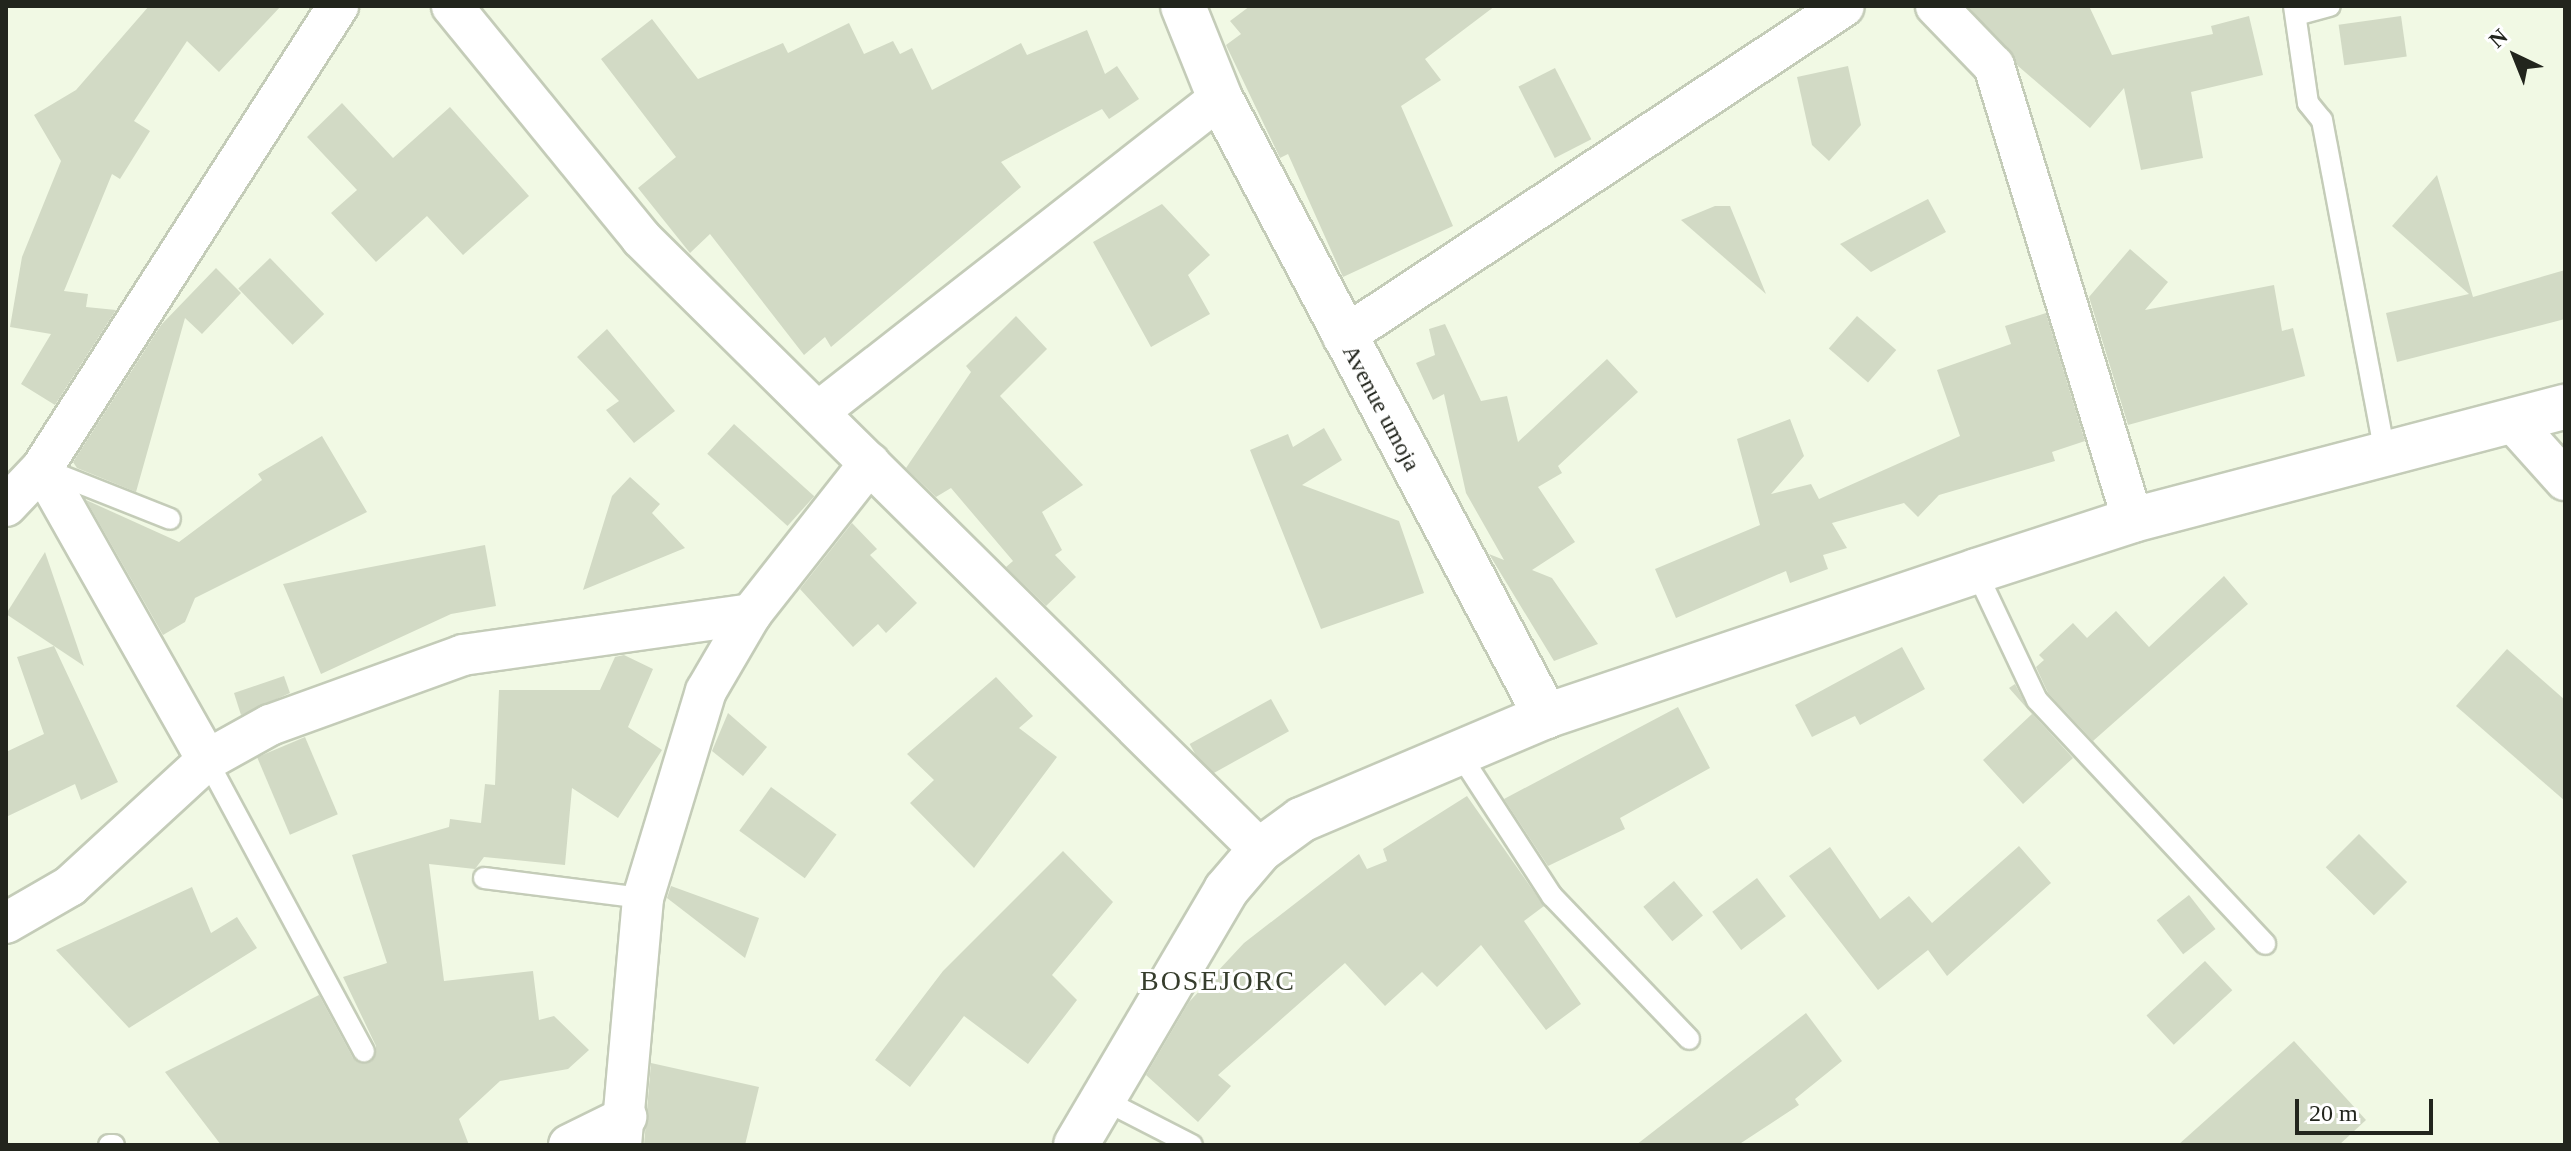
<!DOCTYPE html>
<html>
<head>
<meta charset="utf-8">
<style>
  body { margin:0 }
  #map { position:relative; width:2571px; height:1151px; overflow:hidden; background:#f1f9e4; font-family:Georgia,serif }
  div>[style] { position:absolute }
  .building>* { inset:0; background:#d2dac5; transform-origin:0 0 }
  .roads { filter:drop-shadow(2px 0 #c4ccb8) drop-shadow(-2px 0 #c4ccb8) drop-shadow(0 2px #c4ccb8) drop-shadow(0 -2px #c4ccb8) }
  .service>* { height:20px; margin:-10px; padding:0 10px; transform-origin:10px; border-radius:10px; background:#fff }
  .minor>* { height:40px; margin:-20px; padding:0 20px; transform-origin:20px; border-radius:20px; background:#fff }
  .tertiary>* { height:44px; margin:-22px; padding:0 22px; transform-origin:22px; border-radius:22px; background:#fff }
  span { translate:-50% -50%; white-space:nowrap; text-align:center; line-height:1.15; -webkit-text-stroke:6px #fff; paint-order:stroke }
  .street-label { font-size:24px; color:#22251d }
  .quarter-label { font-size:28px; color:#363d2c; letter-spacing:2px }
  .frame { position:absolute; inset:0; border:8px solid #22251d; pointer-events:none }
  .north { position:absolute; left:2475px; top:16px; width:80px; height:80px; -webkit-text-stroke:6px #fff; paint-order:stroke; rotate:317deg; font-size:22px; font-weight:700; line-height:32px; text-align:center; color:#22251d }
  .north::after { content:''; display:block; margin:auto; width:28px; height:36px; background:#22251d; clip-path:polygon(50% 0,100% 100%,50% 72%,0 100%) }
  .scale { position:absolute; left:2295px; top:1099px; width:138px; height:36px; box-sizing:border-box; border:4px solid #22251d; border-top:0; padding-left:10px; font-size:24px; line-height:28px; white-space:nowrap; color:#22251d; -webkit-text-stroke:6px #fff; paint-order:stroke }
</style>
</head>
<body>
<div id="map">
  <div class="building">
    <div style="clip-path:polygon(149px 6px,281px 6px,219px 72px,187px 41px,134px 121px,150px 131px,120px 179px,112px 174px,64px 291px,88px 294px,86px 307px,116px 310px,55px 405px,21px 384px,51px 334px,10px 327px,22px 257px,61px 161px,34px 115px,76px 90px)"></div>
    <div style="clip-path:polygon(1250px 6px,1495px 6px,1425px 59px,1441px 80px,1401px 106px,1453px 226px,1343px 277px,1288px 154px,1280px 158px,1226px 45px,1241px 34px,1230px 21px)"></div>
    <div style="clip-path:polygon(1968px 6px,2089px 6px,2112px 55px,2213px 34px,2211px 26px,2249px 16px,2263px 75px,2191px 92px,2203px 158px,2141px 170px,2124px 88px,2090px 128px,2018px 66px)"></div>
    <div style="left:2401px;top:16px;width:41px;height:63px;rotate:82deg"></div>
    <div style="clip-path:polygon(652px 19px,698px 79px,783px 43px,788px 53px,849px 23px,864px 54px,893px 41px,900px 54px,912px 48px,932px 90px,1021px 43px,1027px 55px,1087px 30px,1105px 74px,1117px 66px,1139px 99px,1109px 119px,1102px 109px,1001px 162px,1021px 187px,831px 347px,825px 337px,804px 355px,710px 234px,690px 253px,638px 188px,676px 157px,601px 59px)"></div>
    <div style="clip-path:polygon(1848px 66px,1861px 125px,1829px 161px,1812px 145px,1797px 77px)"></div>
    <div style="left:1555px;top:68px;width:80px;height:41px;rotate:63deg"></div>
    <div style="clip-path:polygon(342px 103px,393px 158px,450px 107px,529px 196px,463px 255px,427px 216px,376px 262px,331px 213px,357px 190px,307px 137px)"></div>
    <div style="clip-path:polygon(2437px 175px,2473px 297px,2565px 270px,2565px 319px,2397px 362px,2386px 313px,2469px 294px,2392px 226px)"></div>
    <div style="clip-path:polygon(1928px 199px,1946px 232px,1871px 272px,1840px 244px)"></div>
    <div style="clip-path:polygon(1162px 204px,1210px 255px,1188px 275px,1210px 314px,1151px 347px,1093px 242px)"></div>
    <div style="clip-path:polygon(1715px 206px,1730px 206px,1766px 294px,1681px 220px)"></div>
    <div style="clip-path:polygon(2130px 249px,2168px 282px,2145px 310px,2274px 285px,2282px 331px,2293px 328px,2305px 376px,2128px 425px,2089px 297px)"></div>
    <div style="left:270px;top:258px;width:78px;height:44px;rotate:46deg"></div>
    <div style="clip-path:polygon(216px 268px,241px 293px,202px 334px,185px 318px,136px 492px,77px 468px,73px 462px,161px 325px)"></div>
    <div style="clip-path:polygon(2046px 313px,2085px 441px,2052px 452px,2055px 461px,1939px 495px,1918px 517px,1904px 503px,1832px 523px,1847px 548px,1823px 555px,1828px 569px,1790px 583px,1786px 571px,1676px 618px,1655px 569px,1760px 525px,1737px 439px,1790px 419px,1804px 456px,1771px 494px,1811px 484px,1819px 499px,1960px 436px,1937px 370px,2011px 344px,2005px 326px)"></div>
    <div style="clip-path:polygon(1016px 316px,1047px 349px,1000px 396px,1083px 485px,1042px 512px,1062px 550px,1055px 555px,1076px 577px,1046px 606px,1006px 567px,1013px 561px,951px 488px,936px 497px,906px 468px,971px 372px,966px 366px)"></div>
    <div style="left:1857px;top:316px;width:52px;height:43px;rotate:41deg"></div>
    <div style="clip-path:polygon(1445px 324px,1481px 401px,1507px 396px,1518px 442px,1607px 359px,1638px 392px,1558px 466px,1562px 473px,1538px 487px,1575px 542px,1532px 570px,1552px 578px,1598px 644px,1554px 661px,1489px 554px,1504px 560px,1466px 493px,1444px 394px,1433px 400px,1416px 363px,1435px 355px,1429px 329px)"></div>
    <div style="clip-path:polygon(607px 329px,675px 411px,634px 443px,606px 410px,619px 401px,577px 357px)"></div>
    <div style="left:734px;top:424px;width:108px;height:40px;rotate:42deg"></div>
    <div style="clip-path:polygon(1324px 428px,1342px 460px,1302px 485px,1399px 521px,1424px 593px,1321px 629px,1250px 450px,1288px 434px,1293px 447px)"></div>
    <div style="clip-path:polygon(322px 436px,367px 512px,195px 598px,185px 622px,163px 635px,86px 500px,179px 542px,262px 480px,258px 474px)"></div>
    <div style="clip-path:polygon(630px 477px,660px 504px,652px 513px,685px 548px,583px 590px,612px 496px)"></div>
    <div style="clip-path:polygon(852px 523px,877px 549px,870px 555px,917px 603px,886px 633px,878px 624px,853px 647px,800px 589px)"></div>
    <div style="clip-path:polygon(485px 545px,496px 606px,451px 614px,321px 674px,283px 584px)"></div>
    <div style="clip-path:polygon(45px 552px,84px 666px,6px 614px)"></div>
    <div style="clip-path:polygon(2224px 576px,2248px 604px,2093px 741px,2048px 693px,2036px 667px,2044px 660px,2039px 655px,2073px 623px,2087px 638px,2116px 611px,2149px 647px)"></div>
    <div style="clip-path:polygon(54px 646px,118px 782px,81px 800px,75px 784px,6px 817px,6px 752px,44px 734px,17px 657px)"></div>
    <div style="clip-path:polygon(1902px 647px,1925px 689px,1860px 725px,1855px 716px,1812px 737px,1795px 705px)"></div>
    <div style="clip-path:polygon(2507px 649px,2565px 700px,2565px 801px,2456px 706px)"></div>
    <div style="clip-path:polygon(624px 655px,653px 669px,628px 727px,662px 750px,618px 818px,572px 788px,565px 865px,484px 857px,475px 869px,429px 864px,444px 981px,533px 971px,539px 1020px,554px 1016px,589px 1050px,568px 1069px,500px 1081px,459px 1119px,469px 1145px,221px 1145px,165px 1072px,319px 995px,353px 1058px,371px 1062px,376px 1046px,343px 977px,387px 963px,352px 855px,449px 827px,450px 819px,481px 823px,485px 784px,495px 785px,499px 690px,600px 690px,615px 657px)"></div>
    <div style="clip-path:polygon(284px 676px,290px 693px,241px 715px,234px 693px)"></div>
    <div style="clip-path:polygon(996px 677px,1033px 716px,1019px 728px,1057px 757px,974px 868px,910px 803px,934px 780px,907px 754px)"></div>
    <div style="clip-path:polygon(2015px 684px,2028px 709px,2073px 758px,2023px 804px,1983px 760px,2032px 714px,2009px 688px)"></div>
    <div style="left:1271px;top:699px;width:37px;height:93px;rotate:61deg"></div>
    <div style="clip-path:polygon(1678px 707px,1710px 768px,1620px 818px,1625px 829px,1548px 866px,1504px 799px)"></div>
    <div style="clip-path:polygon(728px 713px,767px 747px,743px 776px,712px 751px)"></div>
    <div style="left:305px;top:737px;width:84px;height:52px;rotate:67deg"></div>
    <div style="left:771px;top:787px;width:81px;height:54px;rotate:36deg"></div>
    <div style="clip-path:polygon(1467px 796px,1544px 906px,1524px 921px,1581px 1004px,1546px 1030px,1481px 945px,1437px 987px,1422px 972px,1385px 1006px,1345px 963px,1218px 1075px,1231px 1086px,1198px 1122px,1146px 1075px,1189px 1002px,1244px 943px,1359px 854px,1367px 869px,1387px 861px,1383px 849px)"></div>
    <div style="left:2359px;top:834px;width:68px;height:47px;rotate:45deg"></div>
    <div style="clip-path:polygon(2019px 846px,2051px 883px,1947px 976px,1928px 950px,1878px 990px,1789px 876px,1830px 847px,1880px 919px,1909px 896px,1932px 923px)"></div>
    <div style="clip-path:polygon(1063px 851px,1113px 902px,1052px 975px,1077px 1000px,1028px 1064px,964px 1016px,910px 1087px,875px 1060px,943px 971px)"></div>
    <div style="left:1757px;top:878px;width:48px;height:56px;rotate:53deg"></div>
    <div style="left:1674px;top:881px;width:45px;height:40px;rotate:50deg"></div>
    <div style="clip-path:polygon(671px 886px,759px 918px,745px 958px,667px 898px)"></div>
    <div style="clip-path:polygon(192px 887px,211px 933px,237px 917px,257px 948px,129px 1028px,56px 950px)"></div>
    <div style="left:2189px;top:895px;width:43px;height:41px;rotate:52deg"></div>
    <div style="left:2205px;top:961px;width:40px;height:80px;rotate:47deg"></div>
    <div style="clip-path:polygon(1806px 1013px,1842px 1061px,1795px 1099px,1799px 1105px,1738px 1145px,1636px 1145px)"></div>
    <div style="clip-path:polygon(2294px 1041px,2366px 1120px,2339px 1145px,2178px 1145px)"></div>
    <div style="clip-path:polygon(651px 1063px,759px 1087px,745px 1145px,644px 1145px)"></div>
  </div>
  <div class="roads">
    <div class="service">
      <div style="left:2294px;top:6px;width:98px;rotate:81.8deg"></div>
      <div style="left:2308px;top:103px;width:22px;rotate:51deg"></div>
      <div style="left:2322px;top:120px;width:341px;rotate:79.3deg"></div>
      <div style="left:2296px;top:15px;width:35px;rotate:-15deg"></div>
      <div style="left:49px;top:471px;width:130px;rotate:21.6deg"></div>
      <div style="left:1976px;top:571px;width:143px;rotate:64.7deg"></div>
      <div style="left:2037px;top:700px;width:334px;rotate:46.9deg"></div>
      <div style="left:1459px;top:753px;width:171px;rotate:57deg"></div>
      <div style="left:1552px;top:896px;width:198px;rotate:46.2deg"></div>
      <div style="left:207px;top:760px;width:331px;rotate:61.7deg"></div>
      <div style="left:484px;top:878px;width:160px;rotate:7.2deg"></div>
      <div style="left:1102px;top:1099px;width:101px;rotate:27.1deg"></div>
      <div style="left:109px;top:1145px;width:5px"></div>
    </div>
    <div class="minor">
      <div style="left:452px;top:6px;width:299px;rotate:50.8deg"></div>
      <div style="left:641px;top:238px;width:870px;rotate:44.67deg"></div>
      <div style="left:1936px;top:6px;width:83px;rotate:46deg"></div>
      <div style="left:1994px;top:66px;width:475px;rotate:73deg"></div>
      <div style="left:1343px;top:337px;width:600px;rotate:-33.45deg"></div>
      <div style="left:818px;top:412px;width:510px;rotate:-37.99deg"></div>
      <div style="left:2513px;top:422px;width:78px;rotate:48.1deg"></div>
      <div style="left:42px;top:468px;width:335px;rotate:60.5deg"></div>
      <div style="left:6px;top:506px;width:52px;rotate:-46.5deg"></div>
      <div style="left:42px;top:468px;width:549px;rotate:-57.35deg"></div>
      <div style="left:6px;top:923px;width:74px;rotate:-30deg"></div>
      <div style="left:70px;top:886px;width:186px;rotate:-42.6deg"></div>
      <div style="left:207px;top:760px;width:72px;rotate:-29.1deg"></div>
      <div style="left:270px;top:725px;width:205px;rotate:-19.9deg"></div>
      <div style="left:463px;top:655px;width:291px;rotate:-8.1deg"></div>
      <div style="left:569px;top:1145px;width:64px;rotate:-26.2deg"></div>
      <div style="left:621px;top:1145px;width:248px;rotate:-84.9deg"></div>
      <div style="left:643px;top:898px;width:216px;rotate:-73.1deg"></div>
      <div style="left:706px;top:691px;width:89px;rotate:-59.7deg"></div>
      <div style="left:751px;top:614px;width:192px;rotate:-51.8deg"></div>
    </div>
    <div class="tertiary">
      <div style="left:1183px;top:6px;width:99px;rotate:68.1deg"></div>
      <div style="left:1220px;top:98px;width:699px;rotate:62.19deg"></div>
      <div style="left:1076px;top:1145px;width:296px;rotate:-59.5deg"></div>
      <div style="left:1226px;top:890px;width:52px;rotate:-49.6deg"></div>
      <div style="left:1260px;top:850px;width:51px;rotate:-36.2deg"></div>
      <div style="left:1301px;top:820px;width:266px;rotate:-23deg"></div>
      <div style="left:1546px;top:716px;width:454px;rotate:-18.6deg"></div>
      <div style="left:1976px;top:571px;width:165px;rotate:-18deg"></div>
      <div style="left:2133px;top:520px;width:447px;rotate:-14.7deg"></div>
    </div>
  </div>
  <div class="street-label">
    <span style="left:1381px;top:408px;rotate:62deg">Avenue umoja</span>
  </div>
  <div class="quarter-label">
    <span style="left:1218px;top:981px">BOSEJORC</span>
  </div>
  <div class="frame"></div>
  <div class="north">N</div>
  <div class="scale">20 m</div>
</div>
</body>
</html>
